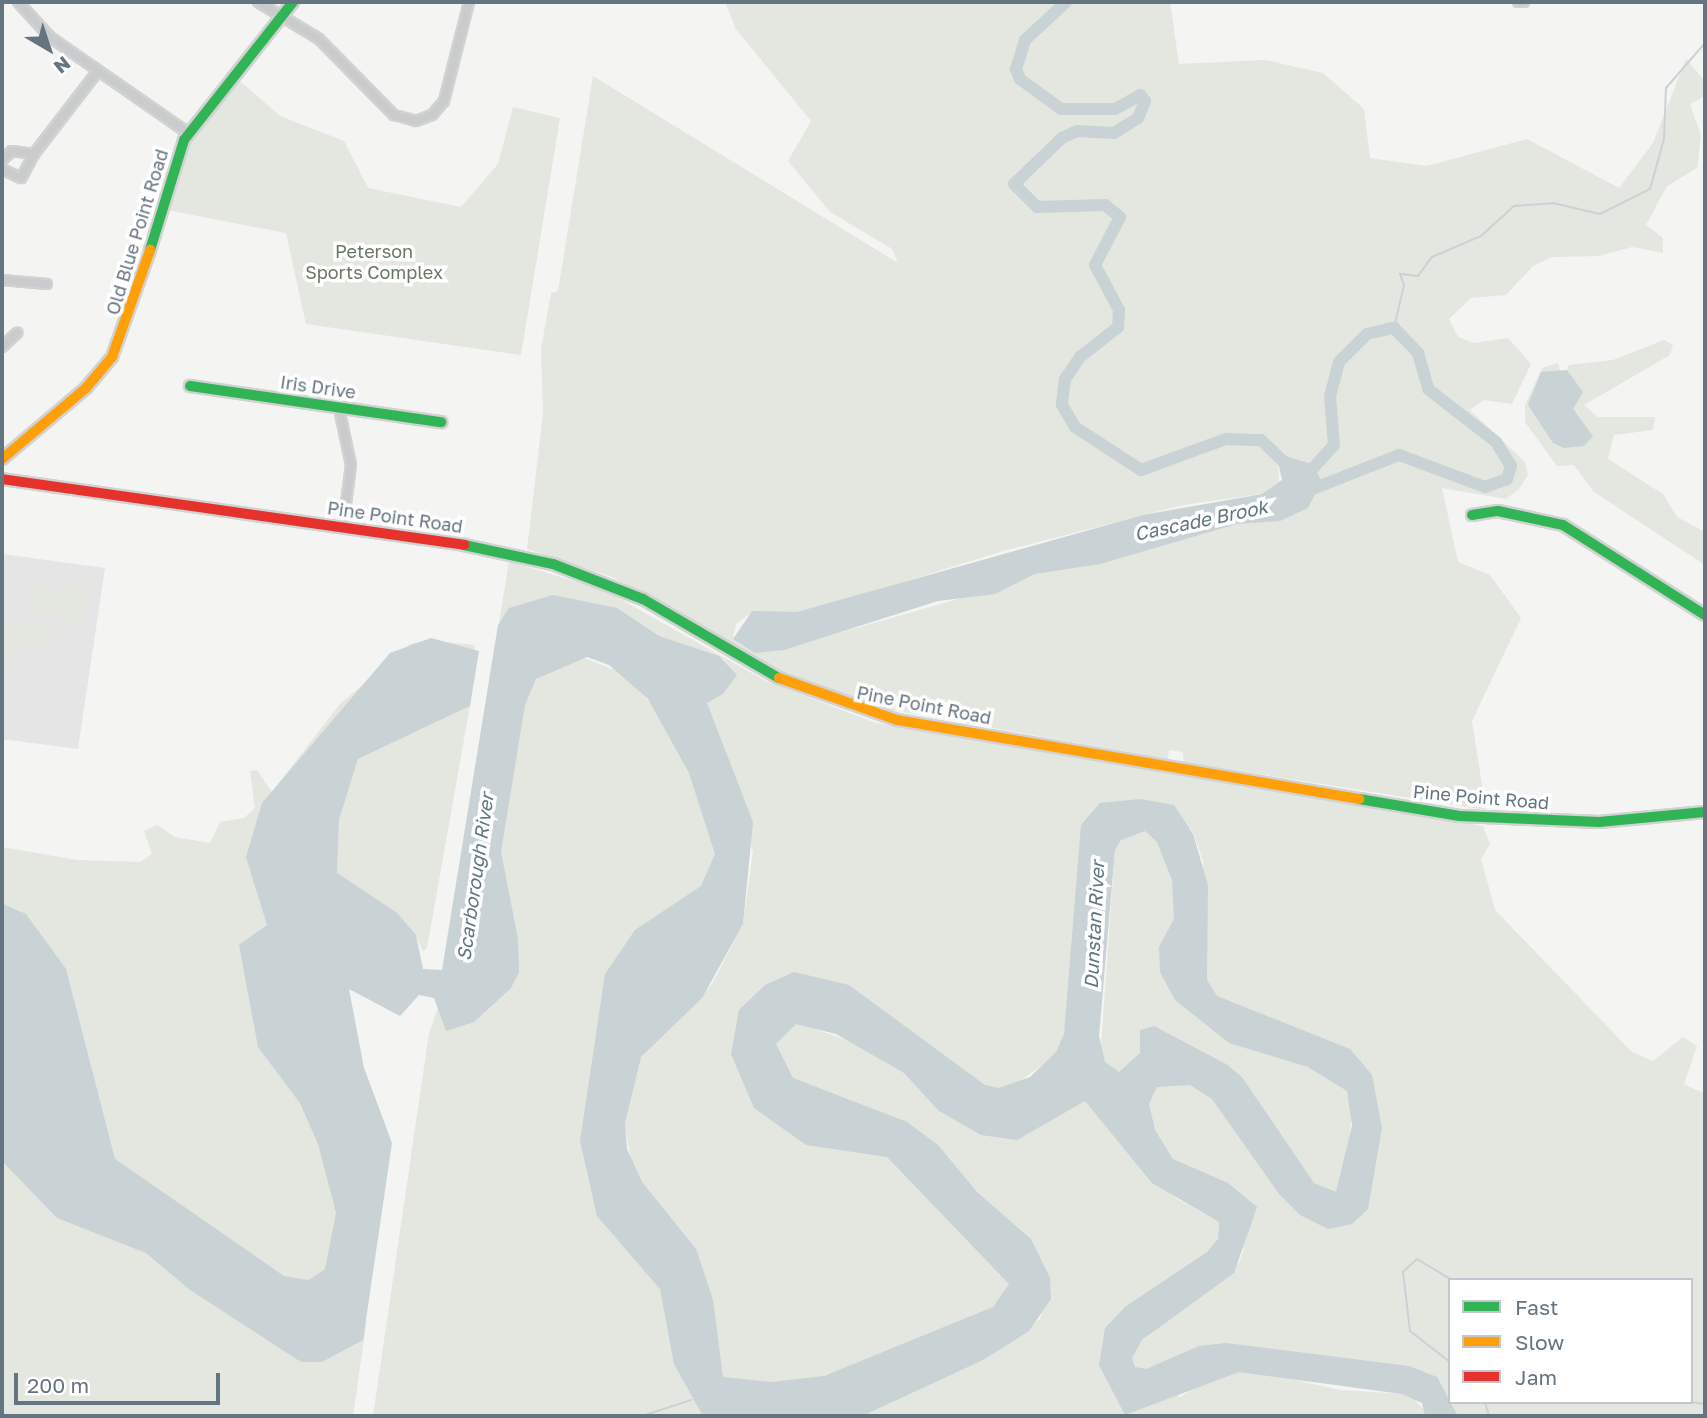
<!DOCTYPE html>
<html>
<head>
<meta charset="utf-8">
<style>
  body { margin:0 }
  #map { position:relative; width:1707px; height:1418px; overflow:hidden; background:#f4f4f2; font-family:"Golos Text",sans-serif }
  div>[style] { position:absolute }
  .built>* { inset:0; background:#e4e5e4 }
  .green>* { inset:0; background:#e4e6e0 }
  .water>* { inset:0; background:#c9d2d4 }
  .stream>* { height:2px; margin:-1px; padding:0 1px; transform-origin:1px; border-radius:1px; background:#c9d2d4 }
  .river>* { height:12px; margin:-6px; padding:0 6px; transform-origin:6px; border-radius:6px; background:#c9d2d4 }
  .roads { filter:drop-shadow(2px 0 #d1d2d2) drop-shadow(-2px 0 #d1d2d2) drop-shadow(0 2px #d1d2d2) drop-shadow(0 -2px #d1d2d2) }
  .street>* { height:8px; margin:-4px; padding:0 4px; transform-origin:4px; border-radius:4px; background:#cacbcc }
  .fast>* { height:10px; margin:-5px; padding:0 5px; transform-origin:5px; border-radius:5px; background:#30b455 }
  .slow>* { height:10px; margin:-5px; padding:0 5px; transform-origin:5px; border-radius:5px; background:#ff9f0a }
  .jam>* { height:10px; margin:-5px; padding:0 5px; transform-origin:5px; border-radius:5px; background:#e5322d }
  span { translate:-50% -50%; white-space:nowrap; text-align:center; line-height:1.15; -webkit-text-stroke:7px #fff; paint-order:stroke }
  .street-label { font-size:18px; color:#647481 }
  .park-label { font-size:18px; color:#677863 }
  .water-label { font-size:19px; color:#5f777f; font-style:italic }
  .frame { position:absolute; inset:0; border:4px solid #647481; pointer-events:none }
  .legend { position:absolute; left:1448px; top:1278px; width:245px; height:126px; box-sizing:border-box; background:#fff; border:2px solid #c1c7cd; margin:0; padding:9px 12px; list-style:none; font-size:21px; color:#647481 }
  .legend li { display:flex; align-items:center; gap:14px; height:35px }
  .legend b { width:35px; border:2px solid #c1c7cd }
  .north { position:absolute; left:14px; top:14px; width:70px; height:70px; -webkit-text-stroke:5px #fff; paint-order:stroke; rotate:141deg; font-size:19px; font-weight:700; line-height:28px; text-align:center; color:#647481 }
  .north::after { content:''; display:block; margin:auto; width:24px; height:32px; background:#647481; clip-path:polygon(50% 0,100% 100%,50% 72%,0 100%) }
  .scale { position:absolute; left:14px; top:1373px; width:206px; height:32px; box-sizing:border-box; border:4px solid #647481; border-top:0; padding-left:9px; font-size:21px; line-height:24px; white-space:nowrap; color:#647481; -webkit-text-stroke:5px #fff; paint-order:stroke }
</style>
</head>
<body>
<div id="map">
  <div class="built">
    <div style="clip-path:polygon(2px 554px,105px 568px,78px 749px,2px 739px)"></div>
  </div>
  <div class="green">
    <div style="clip-path:polygon(evenodd,725px 2px,1170px 2px,1179px 64px,1265px 60px,1323px 73px,1364px 109px,1370px 158px,1427px 166px,1527px 139px,1619px 188px,1653px 143px,1686px 59px,1705px 81px,1705px 96px,1690px 104px,1701px 136px,1697px 168px,1667px 186px,1646px 225px,1663px 238px,1663px 253px,1632px 247px,1599px 256px,1552px 257px,1533px 266px,1506px 295px,1471px 298px,1449px 319px,1458px 337px,1474px 343px,1508px 338px,1531px 364px,1512px 404px,1484px 400px,1470px 410px,1525px 462px,1528px 475px,1519px 489px,1506px 499px,1442px 488px,1458px 562px,1490px 575px,1521px 618px,1472px 721px,1486px 810px,1184px 762px,1183px 752px,1169px 750px,1168px 759px,880px 708px,773px 667px,612px 577px,527px 549px,543px 414px,541px 349px,551px 293px,558px 291px,593px 76px,898px 263px,892px 249px,830px 212px,788px 161px,811px 121px,736px 29px,725px 2px,1277px 453px,1312px 464px,1322px 481px,1308px 508px,1283px 519px,1257px 515px,1113px 557px,1042px 569px,993px 589px,776px 651px,755px 651px,733px 637px,736px 624px,753px 611px,768px 619px,791px 617px,1003px 551px,1183px 505px,1280px 491px,1277px 453px)"></div>
    <div style="clip-path:polygon(240px 81px,280px 116px,344px 141px,368px 188px,461px 207px,498px 164px,513px 107px,560px 118px,521px 355px,306px 324px,286px 233px,167px 210px,190px 143px)"></div>
    <div style="clip-path:polygon(1664px 340px,1673px 345px,1670px 355px,1584px 405px,1598px 417px,1655px 417px,1653px 430px,1614px 435px,1608px 459px,1663px 494px,1677px 517px,1705px 532px,1705px 565px,1594px 492px,1574px 465px,1557px 466px,1525px 422px,1525px 405px,1542px 368px,1558px 363px,1562px 380px,1569px 365px,1613px 360px)"></div>
    <div style="clip-path:polygon(509px 561px,606px 591px,766px 681px,876px 723px,1483px 826px,1490px 844px,1481px 859px,1495px 910px,1632px 1052px,1653px 1061px,1683px 1037px,1697px 1046px,1684px 1084px,1705px 1094px,1705px 1416px,1457px 1416px,1451px 1402px,1691px 1402px,1691px 1280px,1450px 1280px,1450px 1400px,1419px 1372px,1132px 1373px,1132px 1349px,1239px 1263px,1244px 1249px,1157px 1138px,1140px 1082px,1203px 1083px,1325px 1224px,1379px 1110px,1260px 1020px,1215px 997px,1204px 979px,1203px 861px,1192px 830px,1129px 801px,1074px 975px,1061px 1051px,1000px 1096px,889px 1016px,736px 1028px,868px 1148px,888px 1156px,1004px 1271px,1010px 1284px,1009px 1296px,982px 1314px,806px 1383px,728px 1383px,716px 1370px,715px 1314px,633px 1173px,624px 1119px,624px 1094px,638px 1060px,712px 984px,743px 924px,753px 852px,702px 708px,725px 660px,498px 630px)"></div>
    <div style="clip-path:polygon(39px 584px,53px 587px,50px 607px,63px 586px,90px 584px,82px 622px,29px 615px)"></div>
    <div style="clip-path:polygon(40px 623px,71px 632px,2px 659px,2px 629px)"></div>
    <div style="clip-path:polygon(427px 640px,475px 645px,473px 656px,348px 708px,313px 1118px,336px 1213px,331px 1259px,320px 1282px,284px 1276px,113px 1162px,21px 911px,2px 903px,2px 847px,77px 860px,140px 862px,152px 854px,144px 831px,157px 825px,175px 837px,210px 843px,220px 822px,244px 818px,255px 808px,250px 771px,257px 770px,272px 792px,339px 705px,410px 644px)"></div>
    <div style="clip-path:polygon(577px 655px,622px 673px,660px 713px,703px 802px,716px 850px,709px 883px,629px 942px,613px 1235px,666px 1286px,707px 1416px,373px 1416px,429px 1033px,498px 845px,522px 703px,538px 677px)"></div>
    <div style="clip-path:polygon(470px 706px,427px 948px,423px 951px,416px 936px,337px 873px,339px 820px,358px 759px)"></div>
    <div style="clip-path:polygon(1149px 829px,1171px 862px,1178px 917px,1163px 941px,1267px 1054px,1331px 1072px,1354px 1096px,1343px 1189px,1333px 1196px,1305px 1178px,1253px 1093px,1119px 1072px,1100px 1061px,1116px 834px)"></div>
    <div style="clip-path:polygon(788px 1019px,879px 1052px,932px 1094px,1083px 1094px,1174px 1197px,1219px 1222px,1217px 1244px,1101px 1352px,1180px 1397px,1222px 1372px,1259px 1372px,1340px 1390px,1409px 1394px,1430px 1416px,845px 1416px,971px 1364px,1040px 1319px,1051px 1289px,1025px 1234px,982px 1198px,867px 1111px,808px 1099px,774px 1056px,775px 1030px)"></div>
    <div style="clip-path:polygon(2px 1159px,139px 1244px,194px 1293px,363px 1333px,367px 1319px,353px 1416px,2px 1416px)"></div>
  </div>
  <div class="water">
    <div style="clip-path:polygon(1567px 370px,1583px 392px,1573px 409px,1593px 436px,1584px 446px,1564px 448px,1553px 443px,1528px 405px,1541px 372px)"></div>
    <div style="clip-path:polygon(1276px 453px,1312px 464px,1322px 481px,1308px 508px,1280px 521px,1237px 524px,1100px 564px,1035px 574px,995px 594px,938px 601px,784px 650px,755px 653px,733px 639px,752px 611px,797px 612px,1143px 515px,1262px 494px,1282px 480px)"></div>
    <div style="clip-path:polygon(evenodd,553px 595px,617px 608px,659px 636px,719px 656px,737px 675px,723px 694px,707px 703px,753px 822px,743px 924px,702px 998px,641px 1057px,625px 1123px,627px 1149px,642px 1182px,696px 1249px,713px 1300px,723px 1377px,772px 1382px,824px 1376px,993px 1307px,1009px 1284px,887px 1157px,806px 1145px,754px 1108px,731px 1054px,739px 1010px,765px 985px,794px 972px,849px 985px,985px 1085px,999px 1088px,1030px 1077px,1056px 1052px,1064px 1034px,1081px 825px,1100px 803px,1140px 799px,1174px 805px,1193px 834px,1208px 885px,1207px 980px,1217px 996px,1350px 1049px,1372px 1075px,1382px 1128px,1368px 1209px,1352px 1224px,1328px 1229px,1300px 1215px,1279px 1194px,1212px 1099px,1190px 1085px,1157px 1087px,1149px 1104px,1155px 1130px,1173px 1159px,1228px 1183px,1257px 1207px,1234px 1273px,1142px 1340px,1132px 1358px,1135px 1367px,1146px 1369px,1199px 1346px,1226px 1343px,1409px 1366px,1437px 1377px,1458px 1416px,1425px 1416px,1422px 1403px,1402px 1394px,1239px 1372px,1125px 1415px,1099px 1365px,1105px 1328px,1125px 1307px,1207px 1252px,1218px 1239px,1219px 1222px,1152px 1183px,1085px 1101px,1017px 1140px,981px 1135px,939px 1111px,904px 1073px,836px 1034px,796px 1024px,776px 1044px,793px 1078px,907px 1122px,938px 1145px,978px 1193px,1031px 1239px,1050px 1278px,1051px 1299px,1029px 1331px,983px 1360px,862px 1416px,703px 1416px,674px 1364px,660px 1289px,597px 1216px,580px 1141px,605px 974px,635px 930px,701px 886px,715px 854px,689px 773px,648px 699px,609px 665px,587px 657px,536px 679px,525px 705px,501px 852px,518px 939px,519px 972px,511px 988px,474px 1022px,446px 1031px,434px 998px,419px 995px,400px 1016px,349px 989px,364px 1068px,392px 1143px,363px 1340px,322px 1362px,301px 1362px,190px 1290px,146px 1253px,57px 1218px,2px 1161px,2px 903px,26px 914px,66px 969px,115px 1159px,284px 1276px,309px 1280px,325px 1269px,336px 1213px,318px 1144px,300px 1103px,258px 1047px,239px 945px,267px 925px,246px 857px,262px 803px,390px 653px,431px 638px,479px 651px,470px 706px,358px 759px,339px 820px,337px 873px,397px 913px,416px 935px,423px 969px,442px 970px,498px 625px,509px 608px,553px 595px,1145px 831px,1157px 842px,1172px 880px,1174px 919px,1159px 947px,1160px 972px,1175px 1000px,1229px 1043px,1308px 1067px,1347px 1091px,1352px 1125px,1336px 1192px,1314px 1183px,1242px 1077px,1226px 1064px,1154px 1026px,1140px 1030px,1140px 1053px,1119px 1072px,1105px 1062px,1099px 1036px,1115px 850px,1121px 840px,1145px 831px)"></div>
  </div>
  <div class="stream">
    <div style="left:1394px;top:328px;width:44px;rotate:-76.9deg"></div>
    <div style="left:1404px;top:285px;width:12px;rotate:-110deg"></div>
    <div style="left:1400px;top:274px;width:18px;rotate:6deg"></div>
    <div style="left:1418px;top:276px;width:24px;rotate:-54deg"></div>
    <div style="left:1432px;top:257px;width:53px;rotate:-23.2deg"></div>
    <div style="left:1481px;top:236px;width:45px;rotate:-42.3deg"></div>
    <div style="left:1514px;top:206px;width:39px;rotate:-4deg"></div>
    <div style="left:1553px;top:203px;width:48px;rotate:13.2deg"></div>
    <div style="left:1600px;top:214px;width:56px;rotate:-26.6deg"></div>
    <div style="left:1650px;top:189px;width:52px;rotate:-74.4deg"></div>
    <div style="left:1664px;top:139px;width:51px;rotate:-87.8deg"></div>
    <div style="left:1666px;top:88px;width:60px;rotate:-49.1deg"></div>
    <div style="left:1450px;top:1362px;width:51px;rotate:-142.2deg"></div>
    <div style="left:1410px;top:1331px;width:59px;rotate:-96.8deg"></div>
    <div style="left:1403px;top:1272px;width:19px;rotate:-43deg"></div>
    <div style="left:1417px;top:1259px;width:41px;rotate:31deg"></div>
    <div style="left:1485px;top:1402px;width:15px;rotate:74deg"></div>
    <div style="left:1691px;top:1402px;width:14px;rotate:8deg"></div>
    <div style="left:642px;top:1416px;width:52px;rotate:-18.1deg"></div>
  </div>
  <div class="river">
    <div style="left:1066px;top:2px;width:56px;rotate:137.2deg"></div>
    <div style="left:1025px;top:40px;width:30px;rotate:107deg"></div>
    <div style="left:1016px;top:69px;width:11px;rotate:68deg"></div>
    <div style="left:1020px;top:79px;width:51px;rotate:36.2deg"></div>
    <div style="left:1061px;top:109px;width:54px"></div>
    <div style="left:1115px;top:109px;width:29px;rotate:-29deg"></div>
    <div style="left:1140px;top:95px;width:8px;rotate:50deg"></div>
    <div style="left:1145px;top:101px;width:18px;rotate:112deg"></div>
    <div style="left:1138px;top:118px;width:28px;rotate:148deg"></div>
    <div style="left:1114px;top:133px;width:37px;rotate:-177deg"></div>
    <div style="left:1077px;top:131px;width:17px;rotate:155deg"></div>
    <div style="left:1062px;top:138px;width:66px;rotate:136.2deg"></div>
    <div style="left:1014px;top:184px;width:33px;rotate:45deg"></div>
    <div style="left:1037px;top:207px;width:68px;rotate:-1.7deg"></div>
    <div style="left:1105px;top:205px;width:19px;rotate:39deg"></div>
    <div style="left:1120px;top:217px;width:54px;rotate:117.5deg"></div>
    <div style="left:1095px;top:265px;width:51px;rotate:61.9deg"></div>
    <div style="left:1119px;top:310px;width:17px;rotate:93deg"></div>
    <div style="left:1118px;top:327px;width:48px;rotate:141.7deg"></div>
    <div style="left:1080px;top:357px;width:27px;rotate:124deg"></div>
    <div style="left:1065px;top:379px;width:26px;rotate:97deg"></div>
    <div style="left:1062px;top:405px;width:26px;rotate:59deg"></div>
    <div style="left:1075px;top:427px;width:79px;rotate:33.1deg"></div>
    <div style="left:1141px;top:470px;width:90px;rotate:-20deg"></div>
    <div style="left:1226px;top:439px;width:35px;rotate:2deg"></div>
    <div style="left:1261px;top:440px;width:39px;rotate:44deg"></div>
    <div style="left:1305px;top:477px;width:43px;rotate:-47.8deg"></div>
    <div style="left:1334px;top:445px;width:49px;rotate:-94.7deg"></div>
    <div style="left:1330px;top:396px;width:35px;rotate:-75deg"></div>
    <div style="left:1339px;top:362px;width:40px;rotate:-45deg"></div>
    <div style="left:1367px;top:334px;width:28px;rotate:-13deg"></div>
    <div style="left:1394px;top:328px;width:35px;rotate:46deg"></div>
    <div style="left:1418px;top:353px;width:37px;rotate:74deg"></div>
    <div style="left:1428px;top:389px;width:86px;rotate:37.9deg"></div>
    <div style="left:1496px;top:442px;width:28px;rotate:58deg"></div>
    <div style="left:1511px;top:466px;width:14px;rotate:107deg"></div>
    <div style="left:1507px;top:479px;width:23px;rotate:160deg"></div>
    <div style="left:1485px;top:487px;width:92px;rotate:-159.6deg"></div>
    <div style="left:1399px;top:455px;width:99px;rotate:158.6deg"></div>
  </div>
  <div class="roads">
    <div class="street">
      <div style="left:18px;top:2px;width:47px;rotate:47.6deg"></div>
      <div style="left:50px;top:37px;width:168px;rotate:34.8deg"></div>
      <div style="left:258px;top:2px;width:71px;rotate:31.2deg"></div>
      <div style="left:319px;top:39px;width:107px;rotate:45.4deg"></div>
      <div style="left:394px;top:115px;width:23px;rotate:15deg"></div>
      <div style="left:416px;top:121px;width:17px;rotate:-21deg"></div>
      <div style="left:432px;top:115px;width:18px;rotate:-49deg"></div>
      <div style="left:444px;top:101px;width:102px;rotate:-75.8deg"></div>
      <div style="left:1518px;top:2px;width:6px"></div>
      <div style="left:34px;top:154px;width:105px;rotate:-52.4deg"></div>
      <div style="left:2px;top:160px;width:13px;rotate:-42deg"></div>
      <div style="left:12px;top:151px;width:22px;rotate:8deg"></div>
      <div style="left:34px;top:154px;width:27px;rotate:118deg"></div>
      <div style="left:21px;top:178px;width:21px;rotate:-155deg"></div>
      <div style="left:2px;top:280px;width:45px;rotate:5.1deg"></div>
      <div style="left:2px;top:347px;width:21px;rotate:-43deg"></div>
      <div style="left:339px;top:408px;width:58px;rotate:78.1deg"></div>
      <div style="left:351px;top:465px;width:63px;rotate:97.4deg"></div>
    </div>
    <div class="fast">
      <div style="left:150px;top:250px;width:115px;rotate:-72.8deg"></div>
      <div style="left:184px;top:140px;width:176px;rotate:-51.7deg"></div>
      <div style="left:190px;top:386px;width:254px;rotate:8.2deg"></div>
      <div style="left:1472px;top:515px;width:26px;rotate:-9deg"></div>
      <div style="left:1498px;top:511px;width:66px;rotate:12.2deg"></div>
      <div style="left:1563px;top:525px;width:168px;rotate:32.4deg"></div>
      <div style="left:464px;top:545px;width:91px;rotate:12.1deg"></div>
      <div style="left:553px;top:564px;width:97px;rotate:21.3deg"></div>
      <div style="left:643px;top:599px;width:157px;rotate:30.2deg"></div>
      <div style="left:1359px;top:799px;width:102px;rotate:9.6deg"></div>
      <div style="left:1460px;top:816px;width:139px;rotate:2.5deg"></div>
      <div style="left:1599px;top:822px;width:106px;rotate:-5.4deg"></div>
    </div>
    <div class="slow">
      <div style="left:2px;top:459px;width:110px;rotate:-40.2deg"></div>
      <div style="left:86px;top:388px;width:40px;rotate:-50deg"></div>
      <div style="left:112px;top:357px;width:114px;rotate:-70.4deg"></div>
      <div style="left:779px;top:678px;width:125px;rotate:19.6deg"></div>
      <div style="left:897px;top:720px;width:469px;rotate:9.7deg"></div>
    </div>
    <div class="jam">
      <div style="left:2px;top:479px;width:467px;rotate:8.1deg"></div>
    </div>
  </div>
  <div class="street-label">
    <span style="left:137px;top:232px;rotate:-73deg">Old Blue Point Road</span>
    <span style="left:318px;top:387px;rotate:8deg">Iris Drive</span>
    <span style="left:395px;top:517px;rotate:8deg">Pine Point Road</span>
    <span style="left:924px;top:705px;rotate:11deg">Pine Point Road</span>
    <span style="left:1481px;top:797px;rotate:5deg">Pine Point Road</span>
  </div>
  <div class="park-label">
    <span style="left:374px;top:262px">Peterson<br>Sports Complex</span>
  </div>
  <div class="water-label">
    <span style="left:1201px;top:520px;rotate:-12deg">Cascade Brook</span>
    <span style="left:475px;top:877px;rotate:-82deg">Scarborough River</span>
    <span style="left:1094px;top:925px;rotate:-87deg">Dunstan River</span>
  </div>
  <div class="frame"></div>
  <ul class="legend">
  <li><b style="height:9px;background:#30b455"></b>Fast</li>
  <li><b style="height:9px;background:#ff9f0a"></b>Slow</li>
  <li><b style="height:9px;background:#e5322d"></b>Jam</li>
  </ul>
  <div class="north">N</div>
  <div class="scale">200 m</div>
</div>
</body>
</html>
